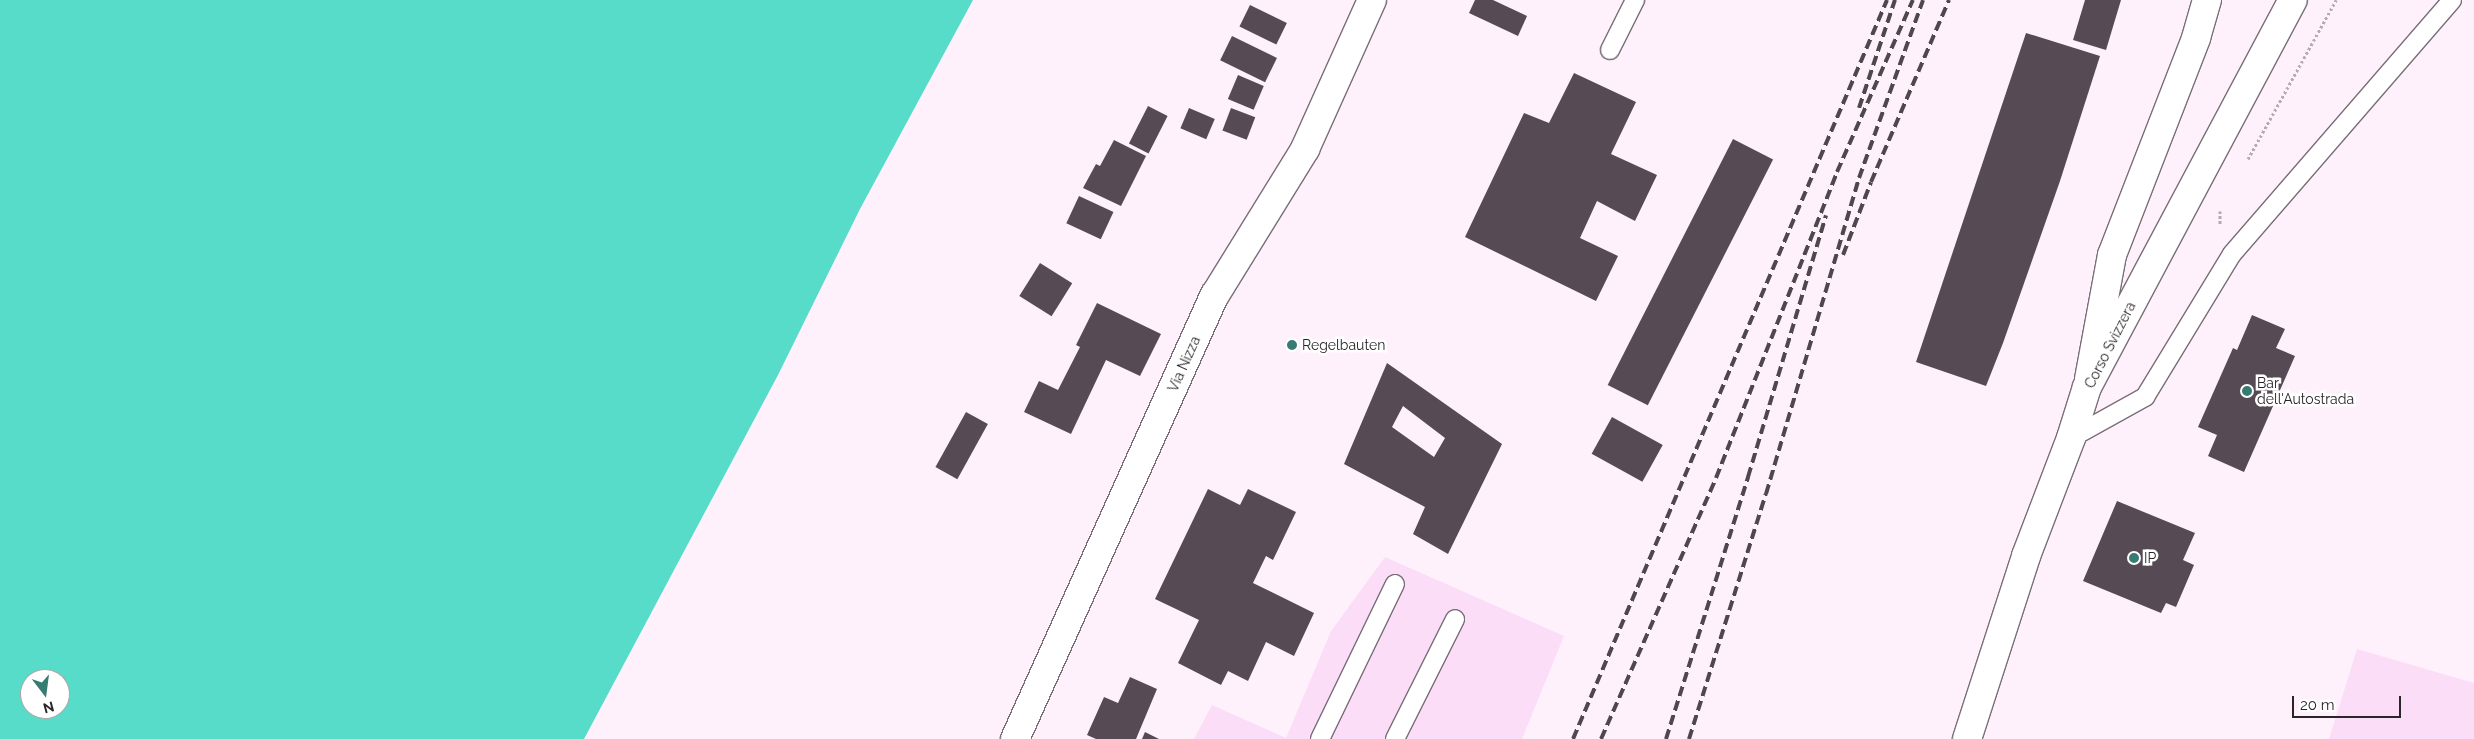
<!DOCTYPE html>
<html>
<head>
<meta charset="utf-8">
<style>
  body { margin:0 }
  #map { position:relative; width:2474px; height:739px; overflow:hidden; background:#fef1fc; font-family:Raleway,sans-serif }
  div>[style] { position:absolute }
  .green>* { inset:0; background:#fbddf8 }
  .water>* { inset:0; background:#57dcca }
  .building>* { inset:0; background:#564b55; transform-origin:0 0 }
  .path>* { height:3px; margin-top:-1.5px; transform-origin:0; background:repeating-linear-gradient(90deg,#b4aab2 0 2.5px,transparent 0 5px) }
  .roads { filter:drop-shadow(1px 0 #796e78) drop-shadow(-1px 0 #796e78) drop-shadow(0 1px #796e78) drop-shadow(0 -1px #796e78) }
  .lane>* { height:18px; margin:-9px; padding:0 9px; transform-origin:9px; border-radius:9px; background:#fff }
  .street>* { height:28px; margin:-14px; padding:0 14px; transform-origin:14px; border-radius:14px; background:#fff }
  .primary>* { height:28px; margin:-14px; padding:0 14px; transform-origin:14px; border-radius:14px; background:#fff }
  .rail>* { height:4px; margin-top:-2px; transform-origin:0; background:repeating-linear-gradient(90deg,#4e484d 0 10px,transparent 0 15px) }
  .dots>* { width:14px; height:14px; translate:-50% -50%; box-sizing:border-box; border:2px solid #fff; border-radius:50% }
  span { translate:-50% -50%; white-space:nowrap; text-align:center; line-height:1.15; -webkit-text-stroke:5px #fff; paint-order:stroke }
  .poi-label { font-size:14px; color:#2a2529 }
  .left { translate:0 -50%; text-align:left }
  .street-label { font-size:14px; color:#2a2529 }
  .north { position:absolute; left:20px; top:669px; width:50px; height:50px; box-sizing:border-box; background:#fff; border:1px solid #aaa8a9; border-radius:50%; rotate:165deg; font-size:14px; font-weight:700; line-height:20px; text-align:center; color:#2a2529 }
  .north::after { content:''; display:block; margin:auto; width:18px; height:22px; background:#377c72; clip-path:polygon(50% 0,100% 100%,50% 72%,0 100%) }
  .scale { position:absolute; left:2292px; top:696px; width:109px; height:22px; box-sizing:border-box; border:2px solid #2a2529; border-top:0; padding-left:6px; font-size:15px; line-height:18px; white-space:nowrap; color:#2a2529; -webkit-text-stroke:4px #fff; paint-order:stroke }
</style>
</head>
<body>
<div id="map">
  <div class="green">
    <div style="clip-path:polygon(1385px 557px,1564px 636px,1522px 739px,1194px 739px,1212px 705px,1286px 738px,1331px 631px)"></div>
    <div style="clip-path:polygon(2357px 649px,2474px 683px,2474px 739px,2329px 739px)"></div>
  </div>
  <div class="water">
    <div style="clip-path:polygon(evenodd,0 0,973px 0,860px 209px,778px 375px,584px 739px,0 739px,0 0,30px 679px,60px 679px,60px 709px,30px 709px,30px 679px)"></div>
  </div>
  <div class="building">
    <div style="clip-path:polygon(1475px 0,1493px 0,1527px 16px,1518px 36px,1469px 13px)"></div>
    <div style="clip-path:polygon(2085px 0,2121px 0,2106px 50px,2073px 40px)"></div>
    <div style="left:1250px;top:5px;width:41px;height:24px;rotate:26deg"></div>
    <div style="clip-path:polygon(2026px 33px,2100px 56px,2060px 181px,2003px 343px,1986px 386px,1916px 362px)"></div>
    <div style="left:1232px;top:36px;width:50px;height:27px;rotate:26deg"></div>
    <div style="clip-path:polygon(1574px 73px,1636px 102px,1611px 154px,1657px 175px,1635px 221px,1597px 201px,1580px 238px,1618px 256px,1596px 301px,1465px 237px,1524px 113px,1549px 123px)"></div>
    <div style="left:1238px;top:75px;width:28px;height:26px;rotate:23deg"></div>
    <div style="left:1148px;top:106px;width:22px;height:42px;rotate:27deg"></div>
    <div style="left:1189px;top:108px;width:28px;height:22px;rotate:23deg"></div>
    <div style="left:1231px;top:108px;width:26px;height:24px;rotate:21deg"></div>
    <div style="left:1733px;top:139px;width:45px;height:276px;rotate:27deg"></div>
    <div style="clip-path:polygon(1114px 140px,1146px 156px,1121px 206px,1083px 188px,1096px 164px,1100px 166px)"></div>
    <div style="left:1079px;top:196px;width:38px;height:30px;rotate:25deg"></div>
    <div style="left:1040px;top:263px;width:38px;height:39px;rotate:32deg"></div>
    <div style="clip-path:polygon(1097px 303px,1161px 334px,1140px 376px,1106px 360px,1071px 434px,1024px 412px,1039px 381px,1058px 390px,1080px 347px,1076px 345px)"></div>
    <div style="clip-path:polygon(2252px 315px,2285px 329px,2276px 348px,2295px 356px,2244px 472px,2208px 456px,2217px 435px,2198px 427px,2233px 348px,2237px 350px)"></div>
    <div style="clip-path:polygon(evenodd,1387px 363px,1502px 444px,1448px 554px,1413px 534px,1425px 507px,1344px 464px,1387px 363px,1403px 406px,1445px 438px,1434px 457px,1392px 427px,1403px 406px)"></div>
    <div style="left:966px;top:412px;width:25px;height:63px;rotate:29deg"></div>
    <div style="left:1612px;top:417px;width:58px;height:42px;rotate:29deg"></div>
    <div style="clip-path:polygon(1208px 489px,1240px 505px,1248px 489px,1296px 512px,1273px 560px,1266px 556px,1253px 583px,1314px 613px,1294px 656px,1266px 642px,1248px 681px,1228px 671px,1221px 685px,1178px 663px,1199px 620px,1155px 599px)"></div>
    <div style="clip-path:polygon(2117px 501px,2195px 533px,2183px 560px,2194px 565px,2176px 607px,2166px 603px,2161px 613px,2083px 581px)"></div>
    <div style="clip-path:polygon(1130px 677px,1157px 689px,1136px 739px,1096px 739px,1087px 735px,1104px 697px,1118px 703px)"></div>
    <div style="clip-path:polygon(1145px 732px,1159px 739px,1142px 739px)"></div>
  </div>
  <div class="path">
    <div style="left:2248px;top:159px;width:182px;rotate:-61deg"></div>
    <div style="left:2220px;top:211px;width:13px;rotate:90deg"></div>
  </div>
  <div class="roads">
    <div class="lane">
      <div style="left:1610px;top:50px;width:56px;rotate:-63.4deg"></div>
      <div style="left:2071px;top:438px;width:85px;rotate:-29deg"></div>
      <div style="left:2145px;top:397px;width:167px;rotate:-58.7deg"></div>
      <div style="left:2232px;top:254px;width:336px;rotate:-49.1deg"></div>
      <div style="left:1320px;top:739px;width:172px;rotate:-64.2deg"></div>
      <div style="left:1395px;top:739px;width:134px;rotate:-63.4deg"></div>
    </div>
    <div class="street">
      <div style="left:2089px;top:379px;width:126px;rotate:-79.5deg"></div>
      <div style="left:2112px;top:255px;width:233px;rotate:-68.8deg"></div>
      <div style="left:2196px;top:38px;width:40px;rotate:-74deg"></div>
    </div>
    <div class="primary">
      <div style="left:1015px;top:739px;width:487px;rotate:-65.8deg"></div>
      <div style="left:1215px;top:295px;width:172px;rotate:-58.3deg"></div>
      <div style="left:1305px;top:149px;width:163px;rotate:-65.8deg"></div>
      <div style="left:1967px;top:739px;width:192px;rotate:-72.1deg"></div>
      <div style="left:2026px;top:556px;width:126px;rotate:-69.1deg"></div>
      <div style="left:2071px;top:438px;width:53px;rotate:-72.6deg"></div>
      <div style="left:2087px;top:387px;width:438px;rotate:-62deg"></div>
    </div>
  </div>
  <div class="rail">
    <div style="left:1859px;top:108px;width:114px;rotate:-71.6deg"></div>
    <div style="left:1843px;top:255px;width:78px;rotate:-69deg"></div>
    <div style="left:1871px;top:182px;width:198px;rotate:-66.8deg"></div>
    <div style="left:1573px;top:739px;width:803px;rotate:-66.98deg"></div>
    <div style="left:1601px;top:739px;width:285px;rotate:-66.2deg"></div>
    <div style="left:1716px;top:478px;width:329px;rotate:-68.4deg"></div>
    <div style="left:1837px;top:172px;width:188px;rotate:-66.2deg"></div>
    <div style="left:1666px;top:739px;width:275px;rotate:-72.6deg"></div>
    <div style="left:1748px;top:477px;width:273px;rotate:-73.4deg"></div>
    <div style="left:1689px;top:739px;width:257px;rotate:-72.6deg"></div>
    <div style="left:1766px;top:494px;width:329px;rotate:-73.6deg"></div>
    <div style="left:1859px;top:178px;width:189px;rotate:-70.2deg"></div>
  </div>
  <div class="dots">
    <div style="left:1292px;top:345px;background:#377c72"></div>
    <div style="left:2247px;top:391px;background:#377c72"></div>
    <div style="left:2134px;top:558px;background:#377c72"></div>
  </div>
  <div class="poi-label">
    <span class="left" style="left:1302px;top:345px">Regelbauten</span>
    <span class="left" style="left:2257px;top:391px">Bar<br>dell'Autostrada</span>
    <span class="left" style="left:2144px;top:558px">IP</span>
  </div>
  <div class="street-label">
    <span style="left:2110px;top:345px;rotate:-63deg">Corso Svizzera</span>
    <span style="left:1184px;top:364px;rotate:-66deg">Via Nizza</span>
  </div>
  <div class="north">N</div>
  <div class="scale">20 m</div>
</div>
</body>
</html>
